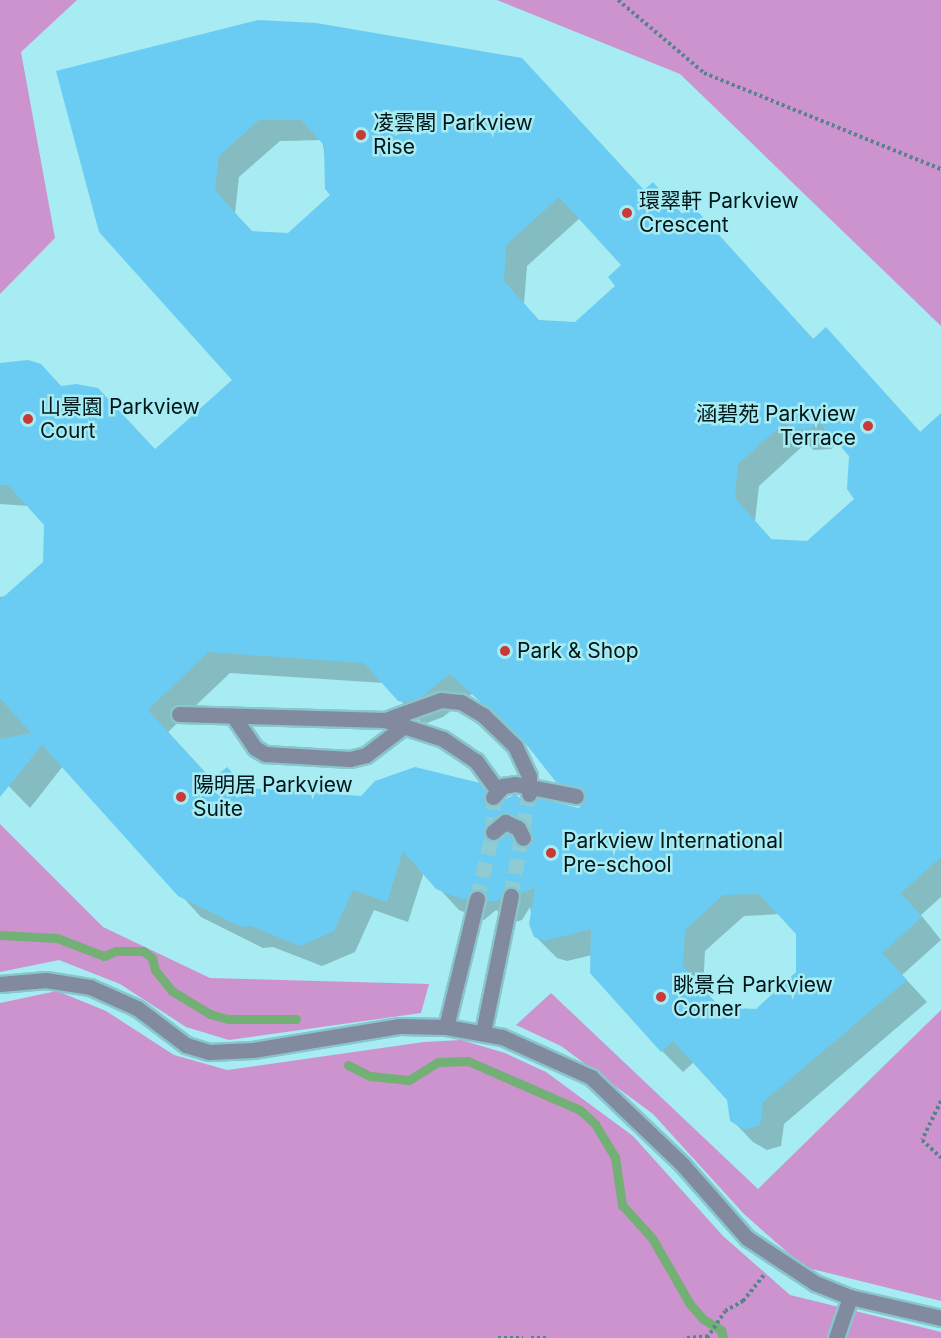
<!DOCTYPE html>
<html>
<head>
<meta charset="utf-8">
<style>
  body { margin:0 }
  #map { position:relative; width:941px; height:1338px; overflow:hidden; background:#a7ebf3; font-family:Inter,"Noto Sans TC",sans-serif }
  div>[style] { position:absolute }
  .forest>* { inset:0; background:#cd93cf }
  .shadow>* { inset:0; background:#0003 }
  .stream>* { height:9px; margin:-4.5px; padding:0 4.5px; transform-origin:4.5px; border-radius:4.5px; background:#72b075 }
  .building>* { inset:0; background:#6accf2 }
  .minor-tunnel>* { height:15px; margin-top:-7.5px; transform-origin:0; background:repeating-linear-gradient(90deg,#8ecbd2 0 15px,transparent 0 23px) }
  .path>* { height:4px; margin-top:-2px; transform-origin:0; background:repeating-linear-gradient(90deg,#57848a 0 3px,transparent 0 6px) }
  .roads { filter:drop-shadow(2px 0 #89c5cc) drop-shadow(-2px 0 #89c5cc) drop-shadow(0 2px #89c5cc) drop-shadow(0 -2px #89c5cc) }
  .minor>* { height:15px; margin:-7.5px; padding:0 7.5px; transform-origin:7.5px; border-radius:7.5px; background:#818a9e }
  .dots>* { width:16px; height:16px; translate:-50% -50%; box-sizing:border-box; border:3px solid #a7ebf3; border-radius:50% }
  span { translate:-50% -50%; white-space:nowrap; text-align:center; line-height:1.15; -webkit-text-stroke:5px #a7ebf3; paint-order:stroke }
  .poi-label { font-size:21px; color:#001619 }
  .left { translate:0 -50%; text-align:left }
  .right { translate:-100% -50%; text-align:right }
</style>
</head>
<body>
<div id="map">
  <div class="forest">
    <div style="clip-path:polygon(0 0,77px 0,21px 52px,55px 238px,0 294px)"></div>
    <div style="clip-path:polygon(497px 0,941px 0,941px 326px,680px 74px)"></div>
    <div style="clip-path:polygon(0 824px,103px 927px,210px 978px,429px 984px,421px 1013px,229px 1040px,186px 1027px,120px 984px,59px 960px,0 972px)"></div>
    <div style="clip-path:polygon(57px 991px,106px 1011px,174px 1055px,227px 1070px,424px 1042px,461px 1040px,505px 1053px,546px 1072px,633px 1136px,723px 1236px,790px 1295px,941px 1332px,941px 1338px,0 1338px,0 1003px)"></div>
    <div style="clip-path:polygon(551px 993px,758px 1189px,941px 1010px,941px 1301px,804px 1267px,744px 1214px,653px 1114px,561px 1046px,516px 1025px)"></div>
  </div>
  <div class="shadow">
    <div style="clip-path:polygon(evenodd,258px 22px,645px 191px,653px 184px,683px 215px,692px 207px,814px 340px,847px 351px,921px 433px,941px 431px,941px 897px,921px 915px,941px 940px,902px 975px,927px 1002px,784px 1124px,781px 1146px,767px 1150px,753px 1142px,732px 1120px,728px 1100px,694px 1062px,683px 1072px,662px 1051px,592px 955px,567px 961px,557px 958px,535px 936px,530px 907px,522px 920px,515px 922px,496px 910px,484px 920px,459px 910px,424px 872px,408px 922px,374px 910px,355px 952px,322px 966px,273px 947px,263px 948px,201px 917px,63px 766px,30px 808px,0 777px,0 597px,7px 596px,44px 562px,46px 525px,29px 506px,0 504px,0 366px,40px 365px,63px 388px,156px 450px,234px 380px,100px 231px,258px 22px,322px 140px,332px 195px,288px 234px,253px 232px,235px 213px,239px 177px,280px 141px,322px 140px,258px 22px,580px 218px,623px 266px,617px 286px,576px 323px,540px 322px,524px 304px,527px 266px,580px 218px,258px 22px,839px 442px,851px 456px,856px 500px,808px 543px,773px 541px,755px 521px,759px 486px,806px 443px,814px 450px,831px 449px,839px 442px,258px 22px,230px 673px,384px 683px,421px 722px,427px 723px,443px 717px,472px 694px,529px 745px,557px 781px,584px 804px,580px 809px,499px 804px,479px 785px,361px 798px,247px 789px,213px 781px,168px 732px,230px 673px,258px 22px,525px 833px,534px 838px,529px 848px,521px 849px,514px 842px,525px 833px,258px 22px,780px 914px,797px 934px,798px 973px,757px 1010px,721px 1008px,703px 989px,705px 951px,744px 916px,780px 914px)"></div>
  </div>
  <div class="stream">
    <div style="left:0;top:935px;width:57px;rotate:3deg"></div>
    <div style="left:57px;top:938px;width:50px;rotate:21deg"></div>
    <div style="left:104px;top:956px;width:13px;rotate:-23deg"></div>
    <div style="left:116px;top:951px;width:27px"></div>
    <div style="left:143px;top:951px;width:11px;rotate:38deg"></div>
    <div style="left:152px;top:958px;width:12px;rotate:76deg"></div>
    <div style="left:155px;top:970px;width:27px;rotate:51deg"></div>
    <div style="left:172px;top:991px;width:44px;rotate:31.2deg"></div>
    <div style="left:210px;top:1014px;width:19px;rotate:16deg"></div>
    <div style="left:228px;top:1019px;width:68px"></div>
    <div style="left:348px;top:1065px;width:25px;rotate:27deg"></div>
    <div style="left:370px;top:1076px;width:39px;rotate:6deg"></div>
    <div style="left:409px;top:1080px;width:34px;rotate:-32deg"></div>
    <div style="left:438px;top:1062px;width:30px;rotate:-2deg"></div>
    <div style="left:468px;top:1061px;width:122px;rotate:23.6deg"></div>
    <div style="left:580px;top:1110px;width:21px;rotate:43deg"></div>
    <div style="left:595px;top:1124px;width:39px;rotate:59deg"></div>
    <div style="left:615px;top:1157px;width:49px;rotate:81.7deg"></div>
    <div style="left:622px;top:1205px;width:45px;rotate:47.7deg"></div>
    <div style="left:652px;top:1238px;width:76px;rotate:60.1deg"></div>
    <div style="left:690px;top:1304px;width:20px;rotate:49deg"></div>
    <div style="left:703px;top:1319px;width:21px;rotate:31deg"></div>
    <div style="left:721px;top:1330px;width:8px;rotate:76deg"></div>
  </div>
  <div class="building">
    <div style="clip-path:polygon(evenodd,258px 20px,316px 23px,522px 58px,644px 190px,653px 182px,682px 214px,692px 205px,813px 339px,826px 327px,920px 432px,941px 413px,941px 857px,901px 893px,922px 917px,882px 953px,907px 980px,763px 1102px,760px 1125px,745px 1130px,730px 1121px,727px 1100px,673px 1041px,661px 1052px,590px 973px,591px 929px,544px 941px,534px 937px,529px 924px,535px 888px,520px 893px,508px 887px,500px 899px,494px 901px,487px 901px,483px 892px,475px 890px,467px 899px,461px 899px,436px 889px,403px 851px,387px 902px,353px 890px,334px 931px,300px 946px,251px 926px,241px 927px,178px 896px,42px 745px,0 797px,0 739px,31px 733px,0 698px,0 600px,43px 562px,44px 525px,8px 485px,0 485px,0 363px,28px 360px,41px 364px,61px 386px,76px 384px,98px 388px,155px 449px,232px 380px,99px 232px,56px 71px,258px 20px,259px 120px,301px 120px,324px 145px,325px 189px,330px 195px,288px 233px,251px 231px,215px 190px,219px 156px,259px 120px,258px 20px,559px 197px,621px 265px,608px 277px,615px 286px,575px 322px,539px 320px,504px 281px,506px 245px,559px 197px,258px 20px,818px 421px,849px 456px,847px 489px,854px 499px,807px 541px,771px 539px,735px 498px,738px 464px,785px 422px,791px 429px,810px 429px,818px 421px,258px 20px,208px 652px,364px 663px,398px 701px,405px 702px,421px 697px,450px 674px,522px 739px,556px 782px,582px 788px,585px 798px,579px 808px,538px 798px,528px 804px,515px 794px,492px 807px,484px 801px,485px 791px,480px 783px,415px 767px,375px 781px,361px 796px,246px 788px,227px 767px,212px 780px,148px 710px,208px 652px,258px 20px,503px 813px,527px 824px,533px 838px,528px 846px,518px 846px,507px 833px,495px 841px,485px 838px,486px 825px,503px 813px,258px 20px,759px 894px,796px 934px,796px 972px,756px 1009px,719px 1007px,683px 966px,685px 930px,723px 895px,759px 894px)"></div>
  </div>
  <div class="minor-tunnel">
    <div style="left:511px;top:896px;width:104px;rotate:-80deg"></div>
    <div style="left:477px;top:899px;width:69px;rotate:-76.6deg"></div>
    <div style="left:493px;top:832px;width:46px;rotate:-88.8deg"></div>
  </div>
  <div class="path">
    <div style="left:618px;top:0;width:113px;rotate:40.3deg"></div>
    <div style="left:704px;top:73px;width:256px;rotate:22.1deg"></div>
    <div style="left:941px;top:1101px;width:43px;rotate:116deg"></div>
    <div style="left:922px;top:1140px;width:26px;rotate:43deg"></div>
    <div style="left:498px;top:1338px;width:25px"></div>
    <div style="left:531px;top:1338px;width:16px"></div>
    <div style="left:687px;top:1338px;width:21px;rotate:-5deg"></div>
    <div style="left:707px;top:1338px;width:32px;rotate:-56deg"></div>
    <div style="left:725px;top:1311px;width:21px;rotate:-29deg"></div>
    <div style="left:743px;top:1301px;width:33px;rotate:-51deg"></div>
  </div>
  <div class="roads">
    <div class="minor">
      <div style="left:179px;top:714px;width:206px;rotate:1.7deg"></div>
      <div style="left:385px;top:720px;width:61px;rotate:18.1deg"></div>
      <div style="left:443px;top:739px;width:40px;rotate:34deg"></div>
      <div style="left:476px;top:761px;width:31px;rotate:54deg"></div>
      <div style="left:234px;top:717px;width:37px;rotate:56deg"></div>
      <div style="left:255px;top:748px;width:12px;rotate:31deg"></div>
      <div style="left:265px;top:754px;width:85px;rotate:3.4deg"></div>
      <div style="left:350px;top:759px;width:16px;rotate:-14deg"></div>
      <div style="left:366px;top:755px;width:48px;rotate:-37.3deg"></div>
      <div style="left:385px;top:720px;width:59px;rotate:-19.7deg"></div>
      <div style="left:441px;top:700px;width:20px;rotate:6deg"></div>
      <div style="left:461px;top:702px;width:26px;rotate:31deg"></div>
      <div style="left:483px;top:715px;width:45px;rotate:44.1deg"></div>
      <div style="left:515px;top:746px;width:33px;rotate:65deg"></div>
      <div style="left:529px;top:776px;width:18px;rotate:90deg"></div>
      <div style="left:493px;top:797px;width:15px;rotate:-48deg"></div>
      <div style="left:503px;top:786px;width:12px;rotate:-9deg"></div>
      <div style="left:515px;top:784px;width:62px;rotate:11.1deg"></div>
      <div style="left:493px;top:832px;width:16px;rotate:-40deg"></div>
      <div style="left:505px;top:822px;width:14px;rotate:25deg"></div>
      <div style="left:518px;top:828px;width:11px;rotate:63deg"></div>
      <div style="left:0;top:984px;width:46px;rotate:-5deg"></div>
      <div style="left:46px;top:980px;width:45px;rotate:9deg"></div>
      <div style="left:90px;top:987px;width:51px;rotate:24.1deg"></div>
      <div style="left:137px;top:1008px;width:61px;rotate:37.1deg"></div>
      <div style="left:186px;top:1045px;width:24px;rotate:17deg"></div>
      <div style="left:209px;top:1052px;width:44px;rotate:-2.6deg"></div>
      <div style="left:253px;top:1050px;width:149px;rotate:-9.3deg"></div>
      <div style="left:400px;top:1026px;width:46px;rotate:1.2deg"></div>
      <div style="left:446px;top:1027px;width:57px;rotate:10.1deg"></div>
      <div style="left:502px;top:1037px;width:98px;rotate:24.2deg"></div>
      <div style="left:591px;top:1077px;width:126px;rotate:43.7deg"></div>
      <div style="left:682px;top:1164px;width:98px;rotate:48.7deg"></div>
      <div style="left:747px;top:1238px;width:82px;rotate:33.5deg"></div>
      <div style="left:815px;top:1283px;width:38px;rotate:22deg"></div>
      <div style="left:850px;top:1297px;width:93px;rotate:13deg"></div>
      <div style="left:446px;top:1027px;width:132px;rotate:-76.4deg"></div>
      <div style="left:483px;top:1032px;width:139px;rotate:-78.4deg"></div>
      <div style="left:836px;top:1338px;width:43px;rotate:-71.1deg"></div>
    </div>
  </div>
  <div class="dots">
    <div style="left:361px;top:135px;background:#c83938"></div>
    <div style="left:627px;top:213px;background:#c83938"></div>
    <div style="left:28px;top:419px;background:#c83938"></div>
    <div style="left:868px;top:426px;background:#c83938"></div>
    <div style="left:505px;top:651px;background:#c83938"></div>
    <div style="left:181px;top:797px;background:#c83938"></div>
    <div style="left:551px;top:853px;background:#c83938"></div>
    <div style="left:661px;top:997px;background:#c83938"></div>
  </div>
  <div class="poi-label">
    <span class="left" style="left:373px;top:135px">凌雲閣 Parkview<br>Rise</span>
    <span class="left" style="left:639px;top:213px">環翠軒 Parkview<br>Crescent</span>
    <span class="left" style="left:40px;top:419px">山景園 Parkview<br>Court</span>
    <span class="right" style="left:856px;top:426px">涵碧苑 Parkview<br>Terrace</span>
    <span class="left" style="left:517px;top:651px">Park &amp; Shop</span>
    <span class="left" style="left:193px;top:797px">陽明居 Parkview<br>Suite</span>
    <span class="left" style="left:563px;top:853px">Parkview International<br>Pre-school</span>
    <span class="left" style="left:673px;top:997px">眺景台 Parkview<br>Corner</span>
  </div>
</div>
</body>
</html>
